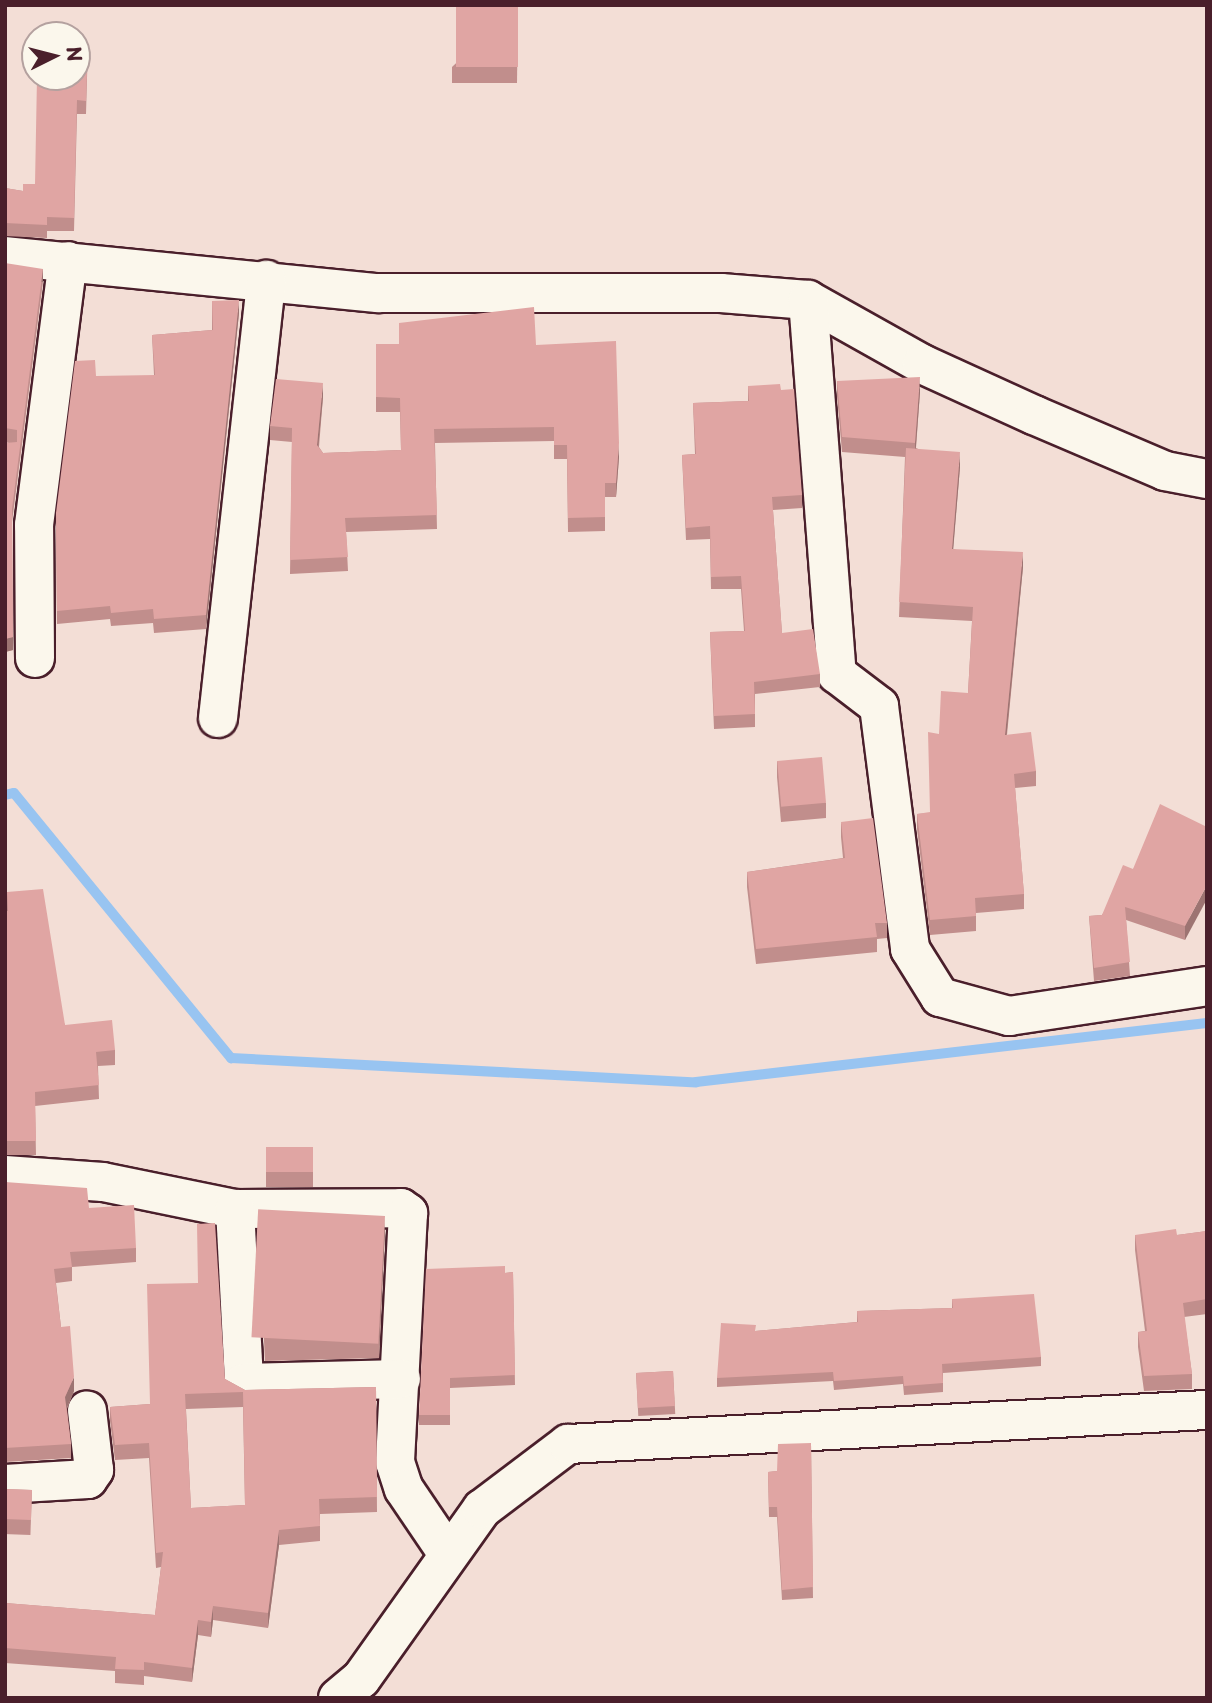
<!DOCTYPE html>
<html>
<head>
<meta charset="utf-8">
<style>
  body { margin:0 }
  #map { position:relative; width:1212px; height:1703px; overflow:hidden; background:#f3ded6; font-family:"Playpen Sans",sans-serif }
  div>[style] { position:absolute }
  .stream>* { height:10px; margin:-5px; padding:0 5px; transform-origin:5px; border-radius:5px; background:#98c4f1 }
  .roads { filter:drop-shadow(2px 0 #4a1f2b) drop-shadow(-2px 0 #4a1f2b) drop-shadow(0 2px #4a1f2b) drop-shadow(0 -2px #4a1f2b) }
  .minor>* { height:38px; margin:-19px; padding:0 19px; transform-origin:19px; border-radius:19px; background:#fbf7ec }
  .wall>* { inset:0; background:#c18e8c; transform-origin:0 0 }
  .shaded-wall>* { inset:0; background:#9d7472; transform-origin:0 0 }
  .building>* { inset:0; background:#e0a5a3; transform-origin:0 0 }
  span { translate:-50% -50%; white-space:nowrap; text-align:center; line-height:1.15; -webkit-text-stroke:5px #fbf7ec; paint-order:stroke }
  .frame { position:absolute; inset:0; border:7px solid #4a1f2b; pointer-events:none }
  .north { position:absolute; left:21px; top:21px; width:70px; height:70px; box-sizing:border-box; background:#fbf7ec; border:2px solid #b4a19f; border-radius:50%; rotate:84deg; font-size:19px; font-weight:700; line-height:28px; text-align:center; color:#4a1f2b }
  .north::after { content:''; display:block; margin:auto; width:24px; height:32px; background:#4a1f2b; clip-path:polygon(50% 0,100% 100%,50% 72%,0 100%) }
</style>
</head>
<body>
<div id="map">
  <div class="stream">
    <div style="left:5px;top:795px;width:9px;rotate:-13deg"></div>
    <div style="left:14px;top:793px;width:343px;rotate:50.7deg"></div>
    <div style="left:231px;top:1058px;width:466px;rotate:3deg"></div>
    <div style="left:696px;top:1082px;width:514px;rotate:-6.59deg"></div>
  </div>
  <div class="roads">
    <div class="minor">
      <div style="left:5px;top:256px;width:375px;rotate:5.7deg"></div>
      <div style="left:378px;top:293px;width:343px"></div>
      <div style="left:721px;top:293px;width:87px;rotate:4.6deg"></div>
      <div style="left:808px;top:300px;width:131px;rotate:29.3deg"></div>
      <div style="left:922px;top:364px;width:123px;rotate:24.5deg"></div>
      <div style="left:1034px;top:415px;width:142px;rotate:23.1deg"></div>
      <div style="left:1165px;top:471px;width:43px;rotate:10.8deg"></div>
      <div style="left:808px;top:300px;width:375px;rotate:85.6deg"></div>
      <div style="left:837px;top:674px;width:53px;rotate:37.3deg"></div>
      <div style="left:879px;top:706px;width:245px;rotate:82.7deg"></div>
      <div style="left:910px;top:949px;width:57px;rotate:58deg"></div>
      <div style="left:940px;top:997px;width:72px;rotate:15.4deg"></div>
      <div style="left:1009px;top:1016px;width:200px;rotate:-8.6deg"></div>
      <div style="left:35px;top:658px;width:133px;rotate:-90.4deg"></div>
      <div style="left:34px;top:525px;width:266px;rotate:-82.7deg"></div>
      <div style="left:218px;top:718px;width:441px;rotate:-83.7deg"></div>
      <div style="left:5px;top:1175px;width:98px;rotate:4.1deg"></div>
      <div style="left:103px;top:1182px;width:135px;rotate:11.6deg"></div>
      <div style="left:235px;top:1209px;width:166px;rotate:-0.3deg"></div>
      <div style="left:401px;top:1208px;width:9px;rotate:36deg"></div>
      <div style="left:408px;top:1213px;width:249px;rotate:93deg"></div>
      <div style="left:395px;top:1462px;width:28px;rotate:72deg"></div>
      <div style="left:404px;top:1489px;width:78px;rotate:55.9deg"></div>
      <div style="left:235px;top:1209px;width:174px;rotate:87deg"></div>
      <div style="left:244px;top:1383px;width:157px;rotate:-1.5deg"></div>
      <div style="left:5px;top:1484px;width:83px;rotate:-3.4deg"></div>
      <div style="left:88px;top:1479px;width:11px;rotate:-56deg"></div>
      <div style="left:94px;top:1470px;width:60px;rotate:-96.7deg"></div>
      <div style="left:338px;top:1698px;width:30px;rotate:-40deg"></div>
      <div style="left:361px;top:1679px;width:209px;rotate:-54.6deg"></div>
      <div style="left:482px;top:1509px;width:108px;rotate:-37.1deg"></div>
      <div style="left:568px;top:1444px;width:640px;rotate:-3.05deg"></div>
    </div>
  </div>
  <div class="wall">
    <div style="clip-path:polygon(518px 5px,517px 83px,452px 83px,452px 67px)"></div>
    <div style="clip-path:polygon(88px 43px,86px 114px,77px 114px,74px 231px,47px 231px,47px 238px,5px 236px,5px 188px,23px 191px,35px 184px)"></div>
    <div style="clip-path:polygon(5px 263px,43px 282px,12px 522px,13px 650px,5px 652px,5px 443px,9px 442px,5px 442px)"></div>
    <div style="clip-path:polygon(212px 301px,239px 313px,206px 629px,154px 633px,153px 623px,111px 626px,110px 619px,57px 624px,56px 513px,154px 375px,152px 335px,212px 330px)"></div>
    <div style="clip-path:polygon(376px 344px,536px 345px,619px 457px,616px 497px,605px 497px,605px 531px,568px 532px,567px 459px,554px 459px,554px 441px,435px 443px,437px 529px,346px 532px,348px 571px,290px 574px,292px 442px,270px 440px,270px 426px,323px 397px,319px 447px,323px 453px,401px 450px,400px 412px,376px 412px)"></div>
    <div style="clip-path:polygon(837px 381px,920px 392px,916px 448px,960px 467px,953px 549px,1023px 567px,1007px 735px,1036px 771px,1036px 786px,1015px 788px,1024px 894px,1024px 909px,976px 913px,976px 931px,930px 935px,917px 829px,917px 814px,930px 813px,939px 734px,968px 693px,972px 621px,899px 617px,905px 457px,842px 452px,837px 396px)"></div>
    <div style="clip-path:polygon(748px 386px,781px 390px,802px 495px,802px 508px,773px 510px,782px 633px,820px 674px,820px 687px,755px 694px,755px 727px,714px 729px,710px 632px,744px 631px,741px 589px,711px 589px,710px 539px,686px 540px,682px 455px,695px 454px,693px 403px,748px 401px)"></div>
    <div style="clip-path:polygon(777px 761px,826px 803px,826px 818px,781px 822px,777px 777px)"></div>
    <div style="clip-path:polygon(841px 822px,887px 923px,887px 938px,877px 939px,877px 952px,756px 964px,747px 887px,747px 872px,843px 858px,841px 837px)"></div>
    <div style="clip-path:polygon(1207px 827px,1185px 940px,1126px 920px,1130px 976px,1094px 981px,1089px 916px,1102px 915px,1133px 869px)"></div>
    <div style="clip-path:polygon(7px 892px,65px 1025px,115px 1050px,115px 1065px,98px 1066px,99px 1099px,35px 1106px,36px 1155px,5px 1155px,5px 912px,7px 911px)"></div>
    <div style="left:266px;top:1147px;width:47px;height:40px"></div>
    <div style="clip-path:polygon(5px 1182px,89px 1208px,136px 1248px,136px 1262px,72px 1267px,72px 1281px,56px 1283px,61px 1327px,74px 1391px,67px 1409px,71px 1444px,71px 1458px,5px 1462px)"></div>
    <div style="clip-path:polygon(258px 1217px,385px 1230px,379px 1358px,265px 1361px)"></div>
    <div style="clip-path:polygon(1207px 1231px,1207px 1314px,1184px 1317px,1192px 1374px,1192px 1389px,1144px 1391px,1138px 1347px,1138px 1332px,1145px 1331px,1135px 1250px,1135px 1235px,1177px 1235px)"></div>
    <div style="clip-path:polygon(513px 1272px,515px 1385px,450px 1388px,450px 1425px,419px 1425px,419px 1415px,505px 1273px)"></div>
    <div style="clip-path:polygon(952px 1299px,1041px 1357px,1041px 1366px,943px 1373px,943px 1392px,904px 1395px,903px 1384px,834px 1390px,833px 1381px,717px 1387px,717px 1378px,755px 1331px,857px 1322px,857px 1311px,952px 1308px)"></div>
    <div style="left:673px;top:1371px;width:43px;height:37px;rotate:87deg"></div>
    <div style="clip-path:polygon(evenodd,225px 1379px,245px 1390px,376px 1387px,377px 1512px,320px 1514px,320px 1541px,279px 1545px,268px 1628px,213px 1620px,211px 1637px,198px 1635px,192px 1682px,144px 1676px,144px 1685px,115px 1683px,115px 1671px,5px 1663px,5px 1603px,155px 1615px,161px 1567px,156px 1568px,149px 1458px,115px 1460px,110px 1421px,110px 1407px,150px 1404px,225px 1379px,243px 1407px,245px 1505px,191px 1508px,186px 1409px,243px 1407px)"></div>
    <div style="clip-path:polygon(811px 1443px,813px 1598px,782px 1600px,777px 1517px,769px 1517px,768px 1472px,777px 1471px)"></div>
    <div style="left:5px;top:1489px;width:27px;height:45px;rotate:2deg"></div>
  </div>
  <div class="shaded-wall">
    <div style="left:43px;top:269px;width:13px;height:242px;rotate:90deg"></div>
    <div style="clip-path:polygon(239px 300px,239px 313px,206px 629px,206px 615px)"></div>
    <div style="clip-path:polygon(920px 377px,920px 392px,915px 458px,915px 443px)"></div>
    <div style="clip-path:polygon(323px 383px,323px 397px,317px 459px,317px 445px)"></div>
    <div style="clip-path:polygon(619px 443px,619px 457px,616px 497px,616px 483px)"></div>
    <div style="clip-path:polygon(960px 452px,960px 467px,952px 564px,952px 549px)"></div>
    <div style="clip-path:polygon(1023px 552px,1023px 567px,1005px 750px,1005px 735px)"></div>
    <div style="clip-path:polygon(13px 637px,13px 650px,5px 652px,5px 639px)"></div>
    <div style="clip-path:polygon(1207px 885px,1207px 899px,1185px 940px,1185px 926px)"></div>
    <div style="clip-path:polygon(385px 1216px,385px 1230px,379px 1358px,379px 1344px)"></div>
    <div style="clip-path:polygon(74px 1377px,74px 1391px,65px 1412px,65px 1397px)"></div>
    <div style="clip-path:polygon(279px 1530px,279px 1545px,268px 1628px,268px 1613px)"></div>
    <div style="clip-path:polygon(213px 1606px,213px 1620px,211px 1637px,211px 1622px)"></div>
    <div style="clip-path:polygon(198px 1620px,198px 1635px,192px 1682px,192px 1668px)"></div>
  </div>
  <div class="building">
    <div style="left:456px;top:5px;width:62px;height:62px"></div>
    <div style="clip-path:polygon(77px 42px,88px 43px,86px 101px,77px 100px,74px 218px,47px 217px,47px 225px,5px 223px,5px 188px,23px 191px,23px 184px,35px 184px,37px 77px,77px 77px)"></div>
    <div style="clip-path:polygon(5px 263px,43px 269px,12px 509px,13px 637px,5px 639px,5px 443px,17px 442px,17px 430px,5px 428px)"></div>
    <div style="clip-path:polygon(239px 300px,206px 615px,154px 619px,153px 609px,111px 613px,110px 606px,57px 611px,56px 513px,75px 361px,95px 360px,96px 376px,155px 375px,152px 335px,213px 330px,212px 301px)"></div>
    <div style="clip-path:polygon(534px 307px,536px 345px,616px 341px,619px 443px,616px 483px,605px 483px,605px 517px,568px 518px,567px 445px,554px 445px,554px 427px,434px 429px,437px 515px,345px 518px,348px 557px,290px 560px,292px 428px,270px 426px,276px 379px,323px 383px,317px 445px,323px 453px,401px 450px,400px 398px,376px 397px,376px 344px,399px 344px,399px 323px)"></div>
    <div style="clip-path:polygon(920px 377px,915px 443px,842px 437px,837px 381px)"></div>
    <div style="clip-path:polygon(780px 384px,781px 390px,794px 389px,802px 495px,772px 497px,782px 633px,813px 629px,820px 674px,754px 682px,755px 714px,714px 716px,710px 632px,745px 631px,741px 576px,711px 577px,710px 526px,686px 528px,682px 455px,696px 454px,693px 403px,749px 401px,748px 386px)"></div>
    <div style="clip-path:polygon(906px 448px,960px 452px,952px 549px,1023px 552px,1005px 735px,1031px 732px,1036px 771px,1014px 774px,1024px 894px,975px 898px,976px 916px,930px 920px,917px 814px,930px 812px,928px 732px,939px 734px,941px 691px,968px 693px,973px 607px,899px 602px)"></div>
    <div style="left:822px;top:757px;width:46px;height:45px;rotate:85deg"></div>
    <div style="clip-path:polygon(1160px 804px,1207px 827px,1207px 885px,1185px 926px,1125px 907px,1130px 962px,1094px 968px,1089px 916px,1102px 915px,1123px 865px,1133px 869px)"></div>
    <div style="clip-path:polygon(873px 818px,887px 923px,875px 923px,877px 937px,756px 949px,747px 872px,845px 858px,841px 822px)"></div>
    <div style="clip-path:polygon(43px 889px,65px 1025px,112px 1020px,115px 1050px,96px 1052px,99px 1085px,35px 1092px,36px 1141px,5px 1141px,5px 911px,8px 911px,7px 892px)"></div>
    <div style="left:266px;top:1147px;width:47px;height:25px"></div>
    <div style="clip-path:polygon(5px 1182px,87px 1188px,89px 1208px,134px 1205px,136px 1248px,70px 1252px,72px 1267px,54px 1269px,61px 1327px,70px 1326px,74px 1377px,65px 1397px,71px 1444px,5px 1448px)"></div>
    <div style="left:385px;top:1216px;width:128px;height:127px;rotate:93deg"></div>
    <div style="clip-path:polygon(evenodd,215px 1223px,225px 1379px,245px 1390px,376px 1387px,377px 1497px,319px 1499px,320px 1526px,279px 1530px,268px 1613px,213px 1606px,211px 1622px,198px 1620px,192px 1668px,144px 1662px,144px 1670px,115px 1669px,116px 1657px,5px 1648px,5px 1603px,155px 1615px,163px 1552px,156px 1553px,149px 1443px,115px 1445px,110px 1407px,150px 1404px,147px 1284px,198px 1283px,197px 1224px,215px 1223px,243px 1392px,245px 1505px,191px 1508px,185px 1394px,243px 1392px)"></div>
    <div style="clip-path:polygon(1176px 1229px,1177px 1235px,1207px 1231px,1207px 1299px,1183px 1303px,1192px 1374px,1144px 1376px,1138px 1332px,1147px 1331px,1135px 1235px)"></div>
    <div style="clip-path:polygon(505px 1266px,505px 1273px,513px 1272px,515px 1375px,450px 1378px,450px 1415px,419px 1415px,426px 1269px)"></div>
    <div style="clip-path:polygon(1034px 1294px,1041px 1357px,942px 1364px,943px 1383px,904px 1386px,903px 1376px,834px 1381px,833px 1372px,717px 1378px,721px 1323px,756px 1325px,755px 1331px,858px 1322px,857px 1311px,953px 1308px,952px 1299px)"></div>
    <div style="left:673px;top:1371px;width:35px;height:37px;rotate:87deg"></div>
    <div style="clip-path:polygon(811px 1443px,813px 1587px,782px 1590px,777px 1507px,769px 1507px,768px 1472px,777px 1471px,778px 1444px)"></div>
    <div style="left:5px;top:1489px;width:27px;height:30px;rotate:2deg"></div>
  </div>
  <div class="frame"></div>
  <div class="north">N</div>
</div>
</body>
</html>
